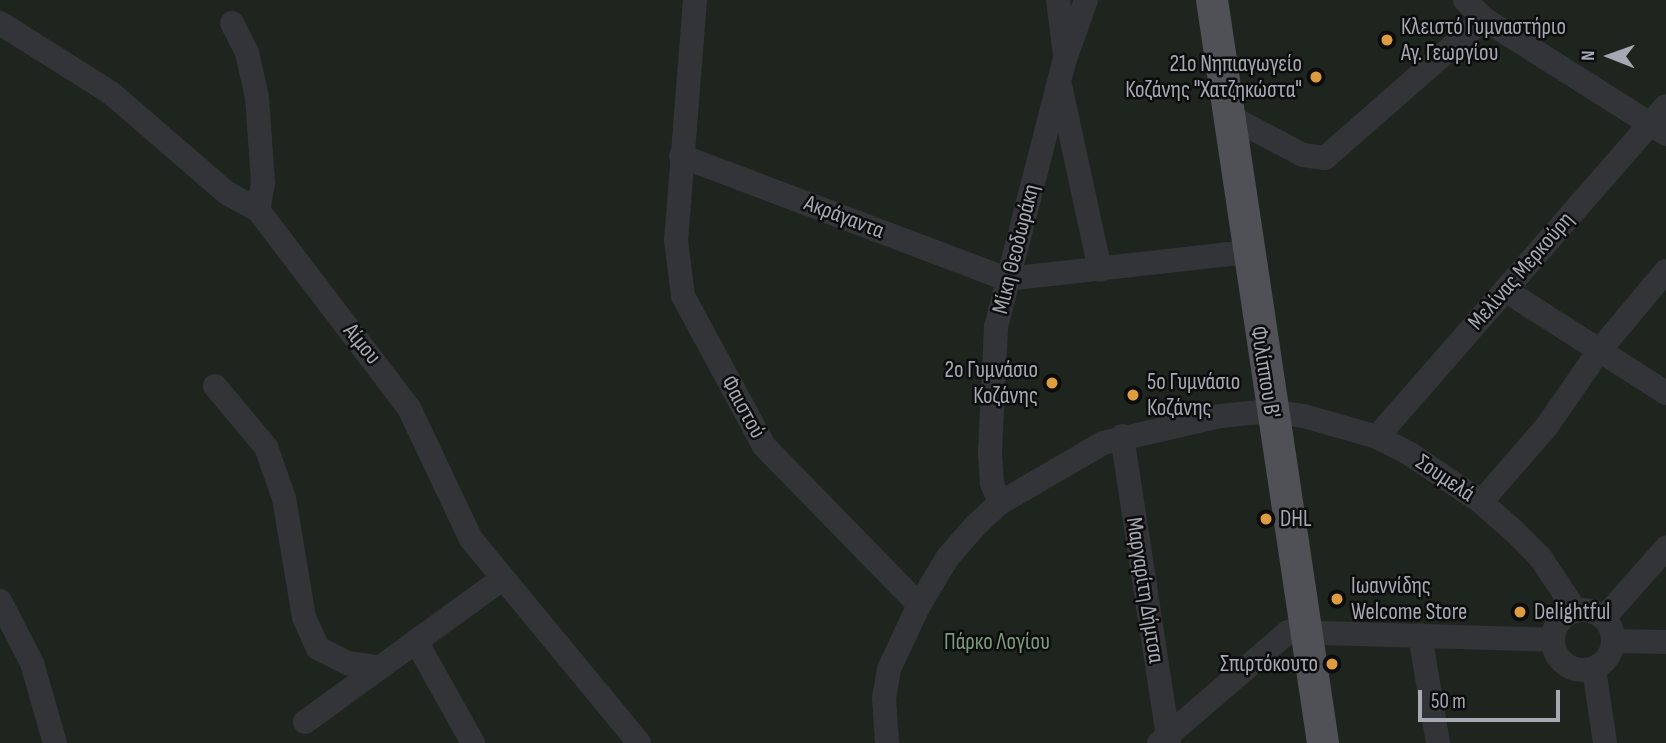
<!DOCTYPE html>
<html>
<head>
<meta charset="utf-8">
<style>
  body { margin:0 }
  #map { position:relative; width:1666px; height:743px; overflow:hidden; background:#111112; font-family:"Sofia Sans Condensed",sans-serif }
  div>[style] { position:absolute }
  .green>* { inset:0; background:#1e251e; transform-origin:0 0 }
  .minor>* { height:24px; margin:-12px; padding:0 12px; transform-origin:12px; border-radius:12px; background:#333437 }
  .minor>.ring { margin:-12px; padding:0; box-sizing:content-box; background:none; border:24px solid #333437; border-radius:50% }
  .major>* { height:32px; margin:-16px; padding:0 16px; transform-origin:16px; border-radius:16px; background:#4f5156 }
  .dots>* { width:19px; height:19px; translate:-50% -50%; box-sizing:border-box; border:4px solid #0c0c0d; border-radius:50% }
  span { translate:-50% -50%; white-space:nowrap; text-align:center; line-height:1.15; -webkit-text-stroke:5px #0c0c0d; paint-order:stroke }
  .poi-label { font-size:23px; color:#a4a9b2 }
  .left { translate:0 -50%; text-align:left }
  .right { translate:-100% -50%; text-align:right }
  .street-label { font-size:23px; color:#a4a9b2 }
  .park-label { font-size:23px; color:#7d9b7d }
  .north { position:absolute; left:1575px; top:21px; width:70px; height:70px; -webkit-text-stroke:5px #0c0c0d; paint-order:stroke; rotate:271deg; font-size:19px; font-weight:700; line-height:28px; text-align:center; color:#a4a9b2 }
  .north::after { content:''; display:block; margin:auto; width:24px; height:32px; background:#a4a9b2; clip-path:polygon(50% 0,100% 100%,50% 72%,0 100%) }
  .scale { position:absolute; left:1418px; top:690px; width:142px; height:32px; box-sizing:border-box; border:4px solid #a4a9b2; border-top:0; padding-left:9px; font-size:21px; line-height:24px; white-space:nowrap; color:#a4a9b2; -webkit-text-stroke:5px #0c0c0d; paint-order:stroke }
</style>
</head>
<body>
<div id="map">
  <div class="green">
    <div style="left:0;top:0;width:1666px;height:743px"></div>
  </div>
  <div class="minor">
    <div style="left:695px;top:0;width:241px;rotate:94.5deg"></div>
    <div style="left:676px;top:240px;width:56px;rotate:82.9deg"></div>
    <div style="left:683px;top:296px;width:170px;rotate:61.6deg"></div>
    <div style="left:764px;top:446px;width:222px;rotate:45.7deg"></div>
    <div style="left:1058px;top:0;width:55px;rotate:82.7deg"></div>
    <div style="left:1465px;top:0;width:27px;rotate:45deg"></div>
    <div style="left:1484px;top:19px;width:215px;rotate:32.3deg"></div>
    <div style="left:0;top:23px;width:131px;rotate:32.2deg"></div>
    <div style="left:111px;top:93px;width:153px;rotate:40.8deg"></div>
    <div style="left:227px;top:193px;width:35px;rotate:29deg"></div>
    <div style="left:258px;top:210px;width:249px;rotate:52.7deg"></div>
    <div style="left:409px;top:408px;width:145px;rotate:64.7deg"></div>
    <div style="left:471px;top:539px;width:264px;rotate:50.5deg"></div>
    <div style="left:232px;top:23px;width:34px;rotate:63deg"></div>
    <div style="left:247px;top:53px;width:45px;rotate:77.2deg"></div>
    <div style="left:257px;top:97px;width:86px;rotate:86deg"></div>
    <div style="left:263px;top:183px;width:27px;rotate:100deg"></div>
    <div style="left:1060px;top:85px;width:189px;rotate:77.8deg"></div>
    <div style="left:1227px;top:115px;width:86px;rotate:27.8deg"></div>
    <div style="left:1303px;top:155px;width:22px;rotate:8deg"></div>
    <div style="left:1325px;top:158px;width:211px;rotate:-41.2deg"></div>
    <div style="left:681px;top:156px;width:348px;rotate:20.7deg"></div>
    <div style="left:1007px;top:279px;width:242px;rotate:-6.4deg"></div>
    <div style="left:1505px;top:290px;width:191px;rotate:32.6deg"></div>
    <div style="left:215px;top:386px;width:80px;rotate:50.1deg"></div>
    <div style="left:266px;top:447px;width:54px;rotate:70.6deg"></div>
    <div style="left:284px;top:498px;width:121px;rotate:80.5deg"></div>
    <div style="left:304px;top:617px;width:34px;rotate:66deg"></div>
    <div style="left:318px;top:648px;width:34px;rotate:27deg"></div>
    <div style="left:348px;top:663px;width:30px;rotate:8deg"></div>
    <div style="left:1122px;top:436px;width:311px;rotate:81.3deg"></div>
    <div style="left:1377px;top:437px;width:439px;rotate:-48.9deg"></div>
    <div style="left:1481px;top:502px;width:101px;rotate:-49deg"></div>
    <div style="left:1547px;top:426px;width:91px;rotate:-55.3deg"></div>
    <div style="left:1599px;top:351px;width:104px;rotate:-50.1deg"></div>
    <div style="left:1000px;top:503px;width:22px;rotate:-112deg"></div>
    <div style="left:992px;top:483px;width:32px;rotate:-94deg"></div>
    <div style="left:990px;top:451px;width:124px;rotate:-87.2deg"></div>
    <div style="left:996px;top:327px;width:277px;rotate:-75.6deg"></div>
    <div style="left:1065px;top:59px;width:63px;rotate:-70.4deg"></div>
    <div style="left:0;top:601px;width:70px;rotate:62.7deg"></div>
    <div style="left:32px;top:663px;width:83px;rotate:74deg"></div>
    <div class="ring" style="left:1553px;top:610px;width:36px;height:36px"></div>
    <div style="left:1604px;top:618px;width:94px;rotate:-48.5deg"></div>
    <div style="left:1420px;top:635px;width:109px;rotate:80.5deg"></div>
    <div style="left:416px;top:641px;width:117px;rotate:60.8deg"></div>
    <div style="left:1614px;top:641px;width:52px;rotate:1.1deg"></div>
    <div style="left:1594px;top:669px;width:75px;rotate:81.5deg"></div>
    <div style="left:305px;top:722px;width:243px;rotate:-36deg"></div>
    <div style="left:887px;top:743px;width:45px;rotate:-93.8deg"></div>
    <div style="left:884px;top:698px;width:29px;rotate:-80deg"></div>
    <div style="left:889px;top:669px;width:71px;rotate:-64.9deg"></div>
    <div style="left:919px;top:605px;width:56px;rotate:-58.9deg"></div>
    <div style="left:948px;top:557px;width:41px;rotate:-48.9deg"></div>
    <div style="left:975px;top:526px;width:34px;rotate:-43deg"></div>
    <div style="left:1000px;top:503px;width:119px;rotate:-30.2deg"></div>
    <div style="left:1103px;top:443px;width:120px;rotate:-13deg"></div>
    <div style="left:1220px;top:416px;width:51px;rotate:-5.6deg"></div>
    <div style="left:1271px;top:411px;width:33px;rotate:9deg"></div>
    <div style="left:1304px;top:416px;width:76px;rotate:16deg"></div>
    <div style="left:1377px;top:437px;width:37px;rotate:27deg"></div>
    <div style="left:1410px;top:454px;width:86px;rotate:34.1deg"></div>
    <div style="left:1481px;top:502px;width:45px;rotate:41.4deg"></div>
    <div style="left:1515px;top:532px;width:35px;rotate:45deg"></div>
    <div style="left:1540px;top:557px;width:65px;rotate:56.3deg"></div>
    <div style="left:1159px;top:743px;width:170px;rotate:-40.7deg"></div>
    <div style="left:1288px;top:632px;width:265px;rotate:1.7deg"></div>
  </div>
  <div class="major">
    <div style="left:1212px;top:0;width:751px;rotate:81.5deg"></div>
  </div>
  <div class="dots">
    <div style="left:1387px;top:40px;background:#dd9c3f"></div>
    <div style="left:1316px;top:77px;background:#dd9c3f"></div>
    <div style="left:1052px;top:383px;background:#dd9c3f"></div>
    <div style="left:1133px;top:395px;background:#dd9c3f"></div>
    <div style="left:1266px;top:519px;background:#dd9c3f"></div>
    <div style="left:1337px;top:599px;background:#dd9c3f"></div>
    <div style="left:1520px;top:612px;background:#dd9c3f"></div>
    <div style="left:1332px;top:664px;background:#dd9c3f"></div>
  </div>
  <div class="poi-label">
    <span class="left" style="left:1401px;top:40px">Κλειστό Γυμναστήριο<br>Αγ. Γεωργίου</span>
    <span class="right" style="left:1302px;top:77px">21ο Νηπιαγωγείο<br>Κοζάνης "Χατζηκώστα"</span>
    <span class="right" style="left:1038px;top:383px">2o Γυμνάσιο<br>Κοζάνης</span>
    <span class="left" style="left:1147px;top:395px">5o Γυμνάσιο<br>Κοζάνης</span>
    <span class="left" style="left:1280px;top:519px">DHL</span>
    <span class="left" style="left:1351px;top:599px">Ιωαννίδης<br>Welcome Store</span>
    <span class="left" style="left:1534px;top:612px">Delightful</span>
    <span class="right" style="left:1318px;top:664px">Σπιρτόκουτο</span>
  </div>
  <div class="street-label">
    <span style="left:844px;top:217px;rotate:21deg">Ακράγαντα</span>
    <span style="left:1016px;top:249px;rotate:-76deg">Μίκη Θεοδωράκη</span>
    <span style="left:1521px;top:271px;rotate:-49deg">Μελίνας Μερκούρη</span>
    <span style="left:362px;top:344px;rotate:51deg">Αίμου</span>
    <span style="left:1265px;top:372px;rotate:81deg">Φιλίππου Β'</span>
    <span style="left:743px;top:407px;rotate:61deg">Φαιστού</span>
    <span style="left:1445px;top:478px;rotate:34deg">Σουμελά</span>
    <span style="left:1145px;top:590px;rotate:81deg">Μαργαρίτη Δήμτσα</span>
  </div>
  <div class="park-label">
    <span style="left:997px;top:642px">Πάρκο Λογίου</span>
  </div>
  <div class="north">N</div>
  <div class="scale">50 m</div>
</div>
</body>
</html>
